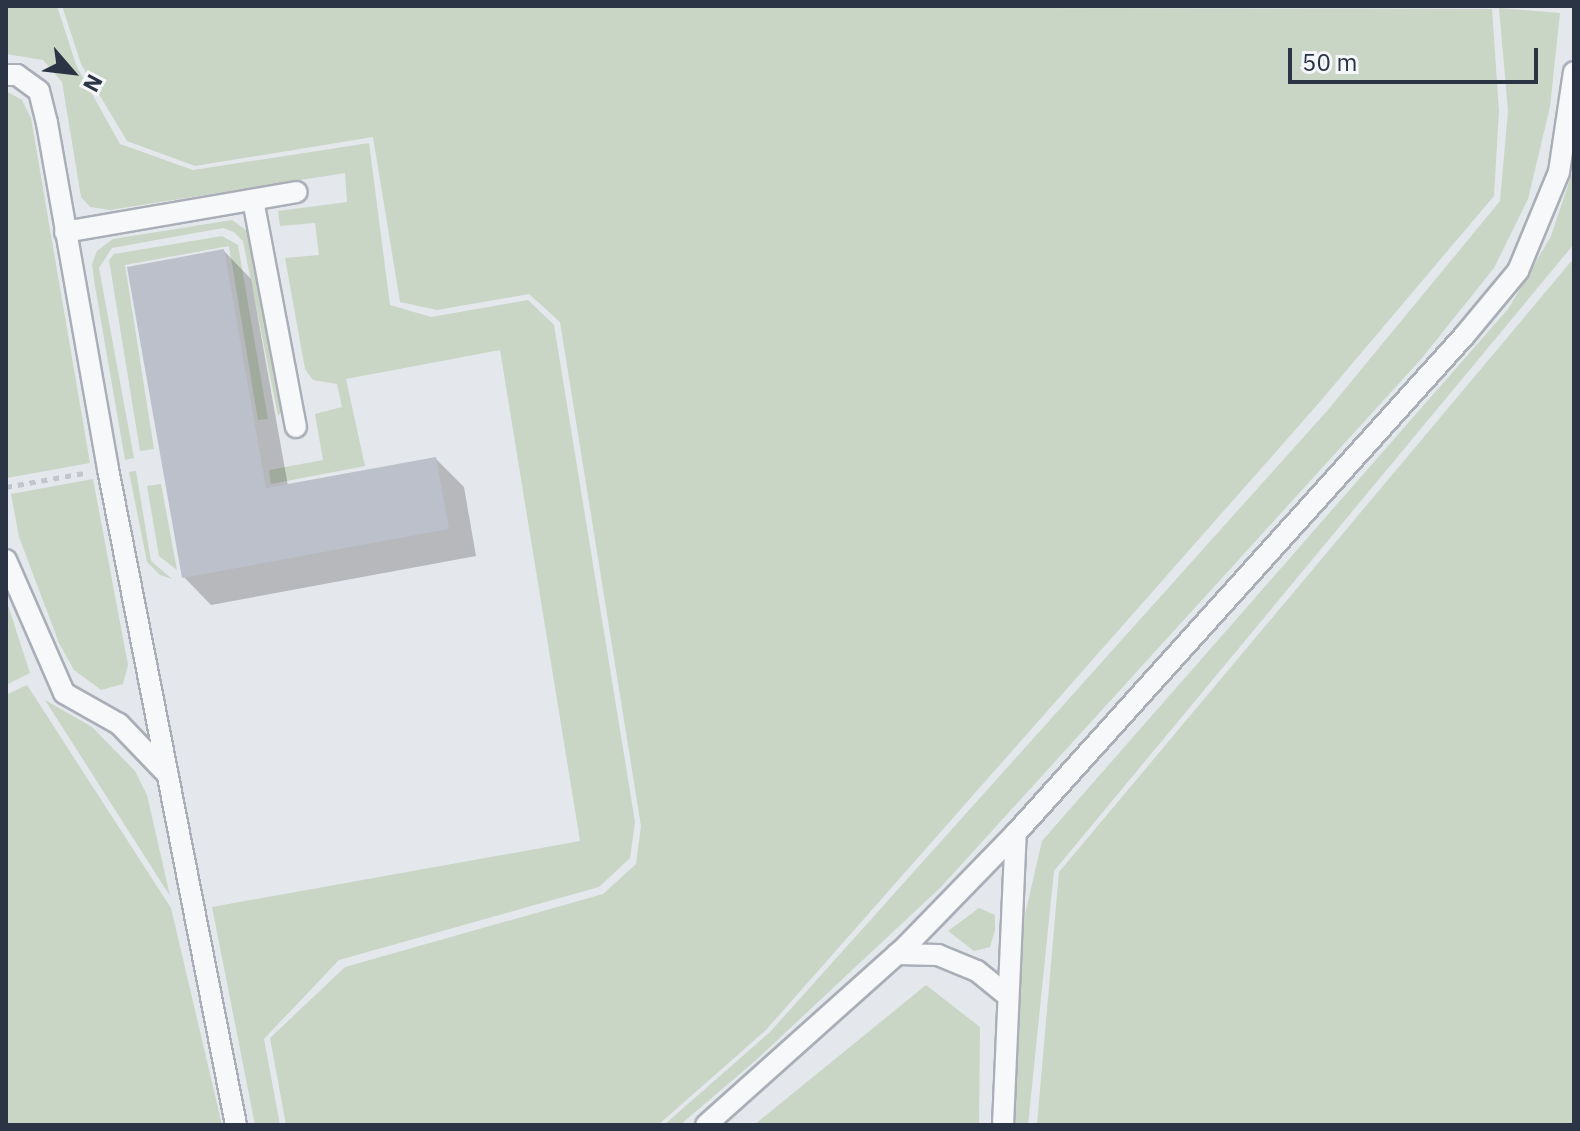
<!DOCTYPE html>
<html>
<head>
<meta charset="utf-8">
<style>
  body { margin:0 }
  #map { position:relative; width:1580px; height:1131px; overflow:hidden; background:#e4e7ec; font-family:"IBM Plex Sans",sans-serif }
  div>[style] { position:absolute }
  .green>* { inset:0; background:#c9d6c5 }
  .shadow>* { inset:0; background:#0003 }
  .building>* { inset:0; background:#bbc0ca }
  .path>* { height:5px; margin-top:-2.5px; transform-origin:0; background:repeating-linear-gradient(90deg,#c2c5cb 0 6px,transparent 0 12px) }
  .roads { filter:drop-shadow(2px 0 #a9aeb7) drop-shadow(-2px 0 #a9aeb7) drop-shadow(0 2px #a9aeb7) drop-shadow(0 -2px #a9aeb7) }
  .lane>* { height:20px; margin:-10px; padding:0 10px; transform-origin:10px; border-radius:10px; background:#f7f8fa }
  span { translate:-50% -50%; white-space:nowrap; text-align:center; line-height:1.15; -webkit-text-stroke:8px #f4f6f9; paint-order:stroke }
  .frame { position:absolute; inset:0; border:8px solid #2b3445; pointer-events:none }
  .north { position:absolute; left:32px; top:32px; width:80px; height:80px; -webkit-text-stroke:6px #f4f6f9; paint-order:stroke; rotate:118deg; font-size:22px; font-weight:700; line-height:32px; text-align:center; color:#2b3445 }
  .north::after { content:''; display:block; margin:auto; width:28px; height:36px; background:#2b3445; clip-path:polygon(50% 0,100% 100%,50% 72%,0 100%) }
  .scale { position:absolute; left:1288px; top:48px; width:250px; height:36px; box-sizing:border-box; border:4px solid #2b3445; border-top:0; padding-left:10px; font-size:24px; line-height:28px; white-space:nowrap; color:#2b3445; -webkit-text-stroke:6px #f4f6f9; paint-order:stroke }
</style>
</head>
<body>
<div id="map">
  <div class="green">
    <div style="clip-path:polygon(6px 6px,57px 6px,77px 67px,120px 144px,193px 170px,369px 143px,390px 305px,431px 317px,528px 300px,554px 325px,635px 822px,630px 858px,599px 887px,339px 960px,264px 1039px,280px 1125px,255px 1125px,212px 907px,580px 841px,500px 350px,346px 379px,365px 466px,271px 484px,269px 470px,323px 460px,315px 414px,342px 407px,337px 384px,313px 380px,305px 369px,285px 258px,319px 255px,315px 223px,280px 226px,278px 211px,347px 202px,345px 173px,110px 210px,90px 207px,81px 197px,62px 82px,43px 60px,6px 54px)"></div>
    <div style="clip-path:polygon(62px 6px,1492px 9px,1499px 111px,1494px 196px,1318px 404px,766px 1030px,658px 1125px,286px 1125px,270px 1038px,345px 967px,603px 894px,636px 864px,641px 826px,560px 322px,529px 294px,437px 310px,400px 302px,373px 137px,195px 166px,127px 141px,81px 64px)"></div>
    <div style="clip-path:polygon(1499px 8px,1560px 13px,1550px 107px,1528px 199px,1494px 268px,1422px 358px,941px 887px,755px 1061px,680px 1125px,664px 1125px,770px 1032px,1327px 411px,1500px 201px,1508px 111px)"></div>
    <div style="clip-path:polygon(6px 91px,22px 100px,31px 118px,90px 463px,7px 478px)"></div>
    <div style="clip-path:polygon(1574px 167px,1574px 244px,1054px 871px,1028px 1125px,1013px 1125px,1020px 936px,1042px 841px,1508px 309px,1551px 236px)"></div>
    <div style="clip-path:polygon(232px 220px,250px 233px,283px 410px,278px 416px,243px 241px,234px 232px,223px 228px,112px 248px,99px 268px,134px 458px,125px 460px,95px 286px,92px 264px,97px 251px,113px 239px)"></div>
    <div style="clip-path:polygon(222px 236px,238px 245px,268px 419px,258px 420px,229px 246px,125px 265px,154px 449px,140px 451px,109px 260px,114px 254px)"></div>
    <div style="clip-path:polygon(1574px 258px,1574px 1125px,1037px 1125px,1059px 872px)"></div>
    <div style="clip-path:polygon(136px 471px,151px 561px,172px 579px,160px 575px,147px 562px,129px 472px)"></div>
    <div style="clip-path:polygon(93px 479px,128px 665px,123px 684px,101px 690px,74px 670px,59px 643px,19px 537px,11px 494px)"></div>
    <div style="clip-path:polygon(161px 484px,177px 570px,159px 556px,147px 486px)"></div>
    <div style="clip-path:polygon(6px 599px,30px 673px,6px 685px)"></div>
    <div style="clip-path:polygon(27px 685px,171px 908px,222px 1125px,6px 1125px,6px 695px)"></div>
    <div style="clip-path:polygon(45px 700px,92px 727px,135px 771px,147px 795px,170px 896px)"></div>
    <div style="clip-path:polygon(979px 908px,995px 915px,995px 930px,990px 947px,974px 951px,948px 931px)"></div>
    <div style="clip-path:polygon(926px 985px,980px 1027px,979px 1125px,754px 1125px)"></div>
  </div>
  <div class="shadow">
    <div style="clip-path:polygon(224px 251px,251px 279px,288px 486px,436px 459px,464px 487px,476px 556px,211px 605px,184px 577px)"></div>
  </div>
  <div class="building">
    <div style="clip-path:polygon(224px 249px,266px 488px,436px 457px,449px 529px,182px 578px,127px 267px)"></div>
  </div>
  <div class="path">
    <div style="left:6px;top:487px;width:79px;rotate:-10.2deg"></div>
  </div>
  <div class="roads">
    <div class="lane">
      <div style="left:6px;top:75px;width:11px"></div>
      <div style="left:17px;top:75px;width:27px;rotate:36deg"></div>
      <div style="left:39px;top:91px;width:33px;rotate:76deg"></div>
      <div style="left:47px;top:123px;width:351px;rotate:80deg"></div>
      <div style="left:108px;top:469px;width:668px;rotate:78.96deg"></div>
      <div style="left:253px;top:200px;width:231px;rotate:79.3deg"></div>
      <div style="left:65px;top:232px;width:235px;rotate:-9.8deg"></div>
      <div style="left:6px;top:560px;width:145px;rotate:66.4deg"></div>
      <div style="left:64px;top:693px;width:63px;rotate:29.4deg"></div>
      <div style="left:119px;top:724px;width:65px;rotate:46.2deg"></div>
      <div style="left:897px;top:954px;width:41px;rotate:1.4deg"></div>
      <div style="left:938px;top:955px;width:42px;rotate:22.3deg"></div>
      <div style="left:977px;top:971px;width:38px;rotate:39deg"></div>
      <div style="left:706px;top:1125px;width:270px;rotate:-41.8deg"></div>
      <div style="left:907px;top:945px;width:156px;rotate:-45.8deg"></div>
      <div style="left:1016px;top:833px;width:669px;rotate:-47.97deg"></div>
      <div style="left:1464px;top:336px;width:85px;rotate:-50.3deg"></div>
      <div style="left:1518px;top:271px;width:107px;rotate:-67.5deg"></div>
      <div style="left:1559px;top:172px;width:101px;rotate:-81.5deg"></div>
      <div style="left:1003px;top:1125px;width:292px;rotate:-87.5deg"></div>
    </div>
  </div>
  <div class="frame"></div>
  <div class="north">N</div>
  <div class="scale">50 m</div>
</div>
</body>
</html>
